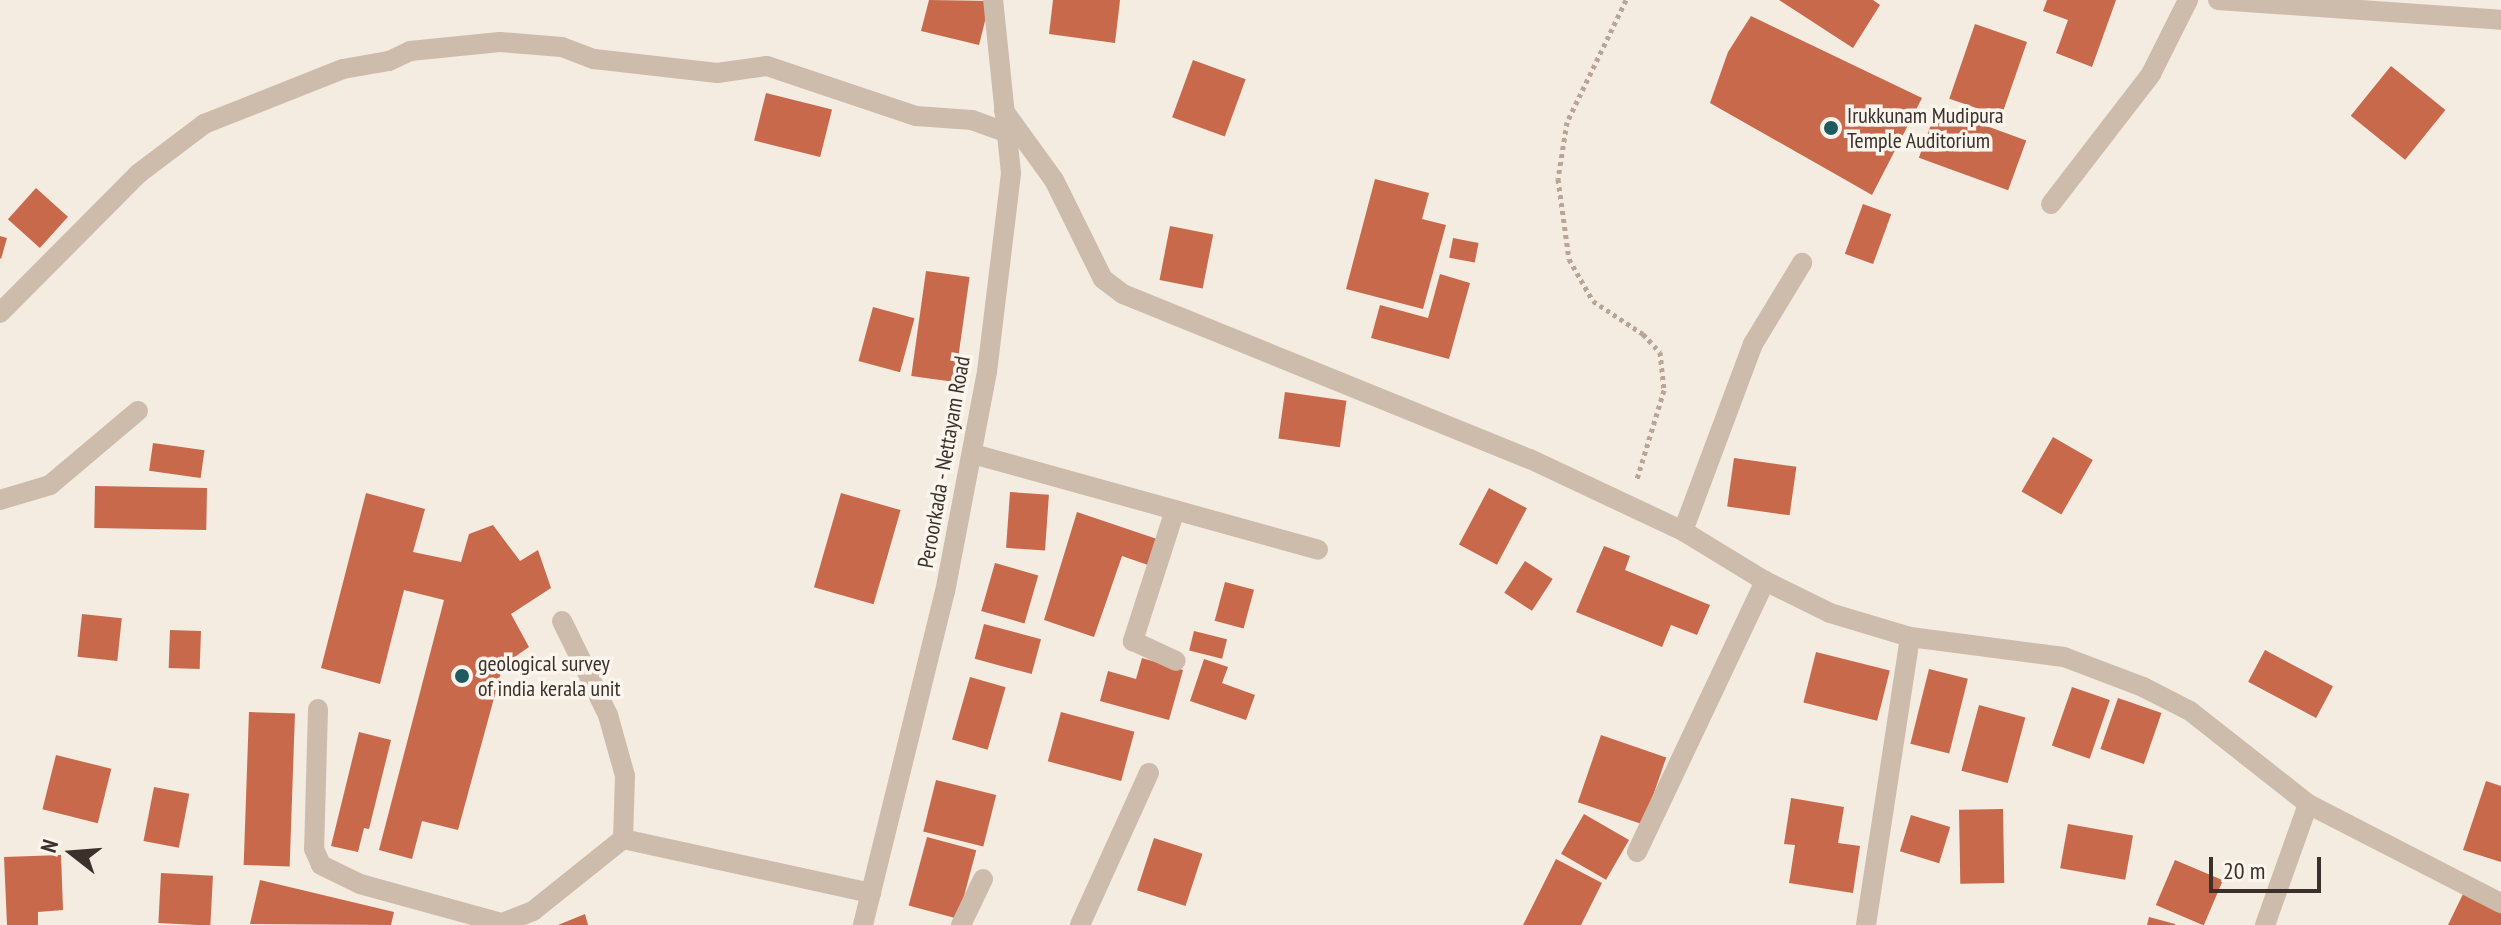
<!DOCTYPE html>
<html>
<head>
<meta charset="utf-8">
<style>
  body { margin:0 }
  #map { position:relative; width:2501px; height:925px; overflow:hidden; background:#f4ebe1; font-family:"PT Sans Narrow",sans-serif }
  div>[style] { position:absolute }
  .building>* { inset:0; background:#c8694b; transform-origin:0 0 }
  .path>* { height:5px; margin-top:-2.5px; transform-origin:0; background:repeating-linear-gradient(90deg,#b9a596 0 4px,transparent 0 8px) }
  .minor>* { height:20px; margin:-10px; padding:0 10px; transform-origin:10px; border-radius:10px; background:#cdbbac }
  .dots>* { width:22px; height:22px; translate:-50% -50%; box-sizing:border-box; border:4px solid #fbf5ee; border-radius:50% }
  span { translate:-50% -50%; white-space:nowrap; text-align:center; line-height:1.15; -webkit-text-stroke:7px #fbf5ee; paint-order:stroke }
  .poi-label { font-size:22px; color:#3b302b }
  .left { translate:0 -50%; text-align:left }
  .street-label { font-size:22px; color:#3b302b }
  .north { position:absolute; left:32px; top:813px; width:80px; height:80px; -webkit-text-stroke:6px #fbf5ee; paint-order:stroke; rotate:287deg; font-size:22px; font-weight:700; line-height:32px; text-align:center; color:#3b302b }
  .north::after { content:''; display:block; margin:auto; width:28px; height:36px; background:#3b302b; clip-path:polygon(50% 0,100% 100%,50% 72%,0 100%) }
  .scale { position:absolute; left:2209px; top:857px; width:112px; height:36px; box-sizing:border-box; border:4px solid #3b302b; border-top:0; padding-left:10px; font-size:24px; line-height:28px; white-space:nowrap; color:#3b302b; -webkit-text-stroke:6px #fbf5ee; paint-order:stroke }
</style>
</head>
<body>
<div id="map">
  <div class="building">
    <div style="clip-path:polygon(929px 0,990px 1px,979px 45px,921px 31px)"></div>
    <div style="clip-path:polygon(1053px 0,1120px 0,1115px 43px,1049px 34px)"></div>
    <div style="clip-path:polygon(1779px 0,1873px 0,1880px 5px,1853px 48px)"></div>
    <div style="clip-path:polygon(2047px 0,2116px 0,2092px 67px,2056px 53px,2068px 20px,2043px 11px)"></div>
    <div style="clip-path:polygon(1751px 16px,1922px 98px,1872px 195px,1710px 103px,1728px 52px)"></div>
    <div style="left:1975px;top:24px;width:55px;height:79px;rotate:19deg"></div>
    <div style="left:1193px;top:60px;width:56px;height:61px;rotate:20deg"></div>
    <div style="left:2391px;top:66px;width:70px;height:64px;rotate:39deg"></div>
    <div style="left:766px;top:93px;width:68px;height:49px;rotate:14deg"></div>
    <div style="left:1937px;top:108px;width:95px;height:53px;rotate:20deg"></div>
    <div style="clip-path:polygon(1375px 179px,1429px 193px,1422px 219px,1446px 225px,1423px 309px,1346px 289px)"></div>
    <div style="left:36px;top:188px;width:43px;height:42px;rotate:42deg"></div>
    <div style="left:1863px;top:204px;width:30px;height:53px;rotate:20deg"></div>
    <div style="left:1170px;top:226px;width:44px;height:55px;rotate:11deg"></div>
    <div style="clip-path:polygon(0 236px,7px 238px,1px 259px,0 258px)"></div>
    <div style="left:1453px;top:238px;width:26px;height:20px;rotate:11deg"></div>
    <div style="left:926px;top:271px;width:44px;height:106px;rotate:8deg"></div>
    <div style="clip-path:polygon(1440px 274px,1470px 283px,1449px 359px,1371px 338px,1380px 305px,1428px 318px)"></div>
    <div style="left:873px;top:307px;width:43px;height:56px;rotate:15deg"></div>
    <div style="left:1285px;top:392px;width:62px;height:47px;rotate:8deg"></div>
    <div style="left:2053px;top:437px;width:46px;height:63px;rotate:30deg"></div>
    <div style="left:153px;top:443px;width:52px;height:28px;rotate:8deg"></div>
    <div style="left:1734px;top:458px;width:63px;height:49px;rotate:8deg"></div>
    <div style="left:95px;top:486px;width:112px;height:42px;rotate:1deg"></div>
    <div style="left:1489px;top:488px;width:43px;height:64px;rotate:28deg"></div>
    <div style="left:1010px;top:492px;width:39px;height:56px;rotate:4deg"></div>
    <div style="clip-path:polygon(366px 493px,425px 509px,413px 552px,461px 562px,469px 534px,493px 525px,520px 561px,538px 550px,551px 588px,511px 614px,529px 647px,503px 665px,458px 830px,422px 821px,412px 859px,379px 850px,444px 600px,404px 590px,380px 684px,321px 668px)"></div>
    <div style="left:841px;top:493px;width:62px;height:98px;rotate:16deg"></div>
    <div style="clip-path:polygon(1077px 512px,1157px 539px,1148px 565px,1122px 556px,1094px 637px,1044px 620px)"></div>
    <div style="clip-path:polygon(1604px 546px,1630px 556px,1625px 570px,1710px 605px,1697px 635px,1671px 625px,1662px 647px,1576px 612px)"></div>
    <div style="left:1525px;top:561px;width:33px;height:38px;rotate:33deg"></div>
    <div style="left:995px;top:563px;width:45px;height:50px;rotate:16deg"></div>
    <div style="left:1225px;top:582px;width:30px;height:40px;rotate:15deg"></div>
    <div style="left:82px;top:614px;width:40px;height:43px;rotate:6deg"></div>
    <div style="left:984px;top:624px;width:59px;height:36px;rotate:15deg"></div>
    <div style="left:170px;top:630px;width:31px;height:38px;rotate:2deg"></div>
    <div style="left:1194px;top:631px;width:34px;height:20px;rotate:14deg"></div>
    <div style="left:2265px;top:650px;width:77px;height:36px;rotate:28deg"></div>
    <div style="left:1816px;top:652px;width:76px;height:52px;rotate:14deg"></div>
    <div style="clip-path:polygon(1142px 658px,1183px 670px,1169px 720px,1100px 701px,1108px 671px,1136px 679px)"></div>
    <div style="clip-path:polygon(1204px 659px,1228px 667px,1222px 683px,1255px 695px,1246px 720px,1190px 701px)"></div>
    <div style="left:1929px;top:669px;width:40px;height:77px;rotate:14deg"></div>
    <div style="left:970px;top:677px;width:37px;height:65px;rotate:16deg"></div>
    <div style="left:2072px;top:687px;width:40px;height:62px;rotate:19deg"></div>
    <div style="left:2118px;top:698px;width:46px;height:54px;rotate:19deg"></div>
    <div style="left:1979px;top:705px;width:48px;height:68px;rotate:15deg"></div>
    <div style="left:249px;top:712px;width:46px;height:153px;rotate:2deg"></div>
    <div style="left:1061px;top:712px;width:76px;height:51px;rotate:15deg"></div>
    <div style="clip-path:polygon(359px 732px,391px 740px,369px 829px,364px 828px,358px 852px,331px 846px)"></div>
    <div style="left:1601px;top:735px;width:69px;height:71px;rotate:19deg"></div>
    <div style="left:56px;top:755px;width:57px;height:56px;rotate:14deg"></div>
    <div style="left:936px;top:780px;width:62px;height:53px;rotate:14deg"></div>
    <div style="clip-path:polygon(2486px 781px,2501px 786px,2501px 862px,2463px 850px)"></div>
    <div style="left:154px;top:787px;width:36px;height:55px;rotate:11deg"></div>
    <div style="clip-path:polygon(1791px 798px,1844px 807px,1838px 843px,1860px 846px,1853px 893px,1789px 883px,1795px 845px,1784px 844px)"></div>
    <div style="left:2003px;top:809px;width:74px;height:44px;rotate:89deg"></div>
    <div style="left:1584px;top:814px;width:52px;height:46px;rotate:30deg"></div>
    <div style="left:1911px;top:815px;width:41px;height:38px;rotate:17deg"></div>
    <div style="left:2068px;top:824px;width:66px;height:45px;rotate:10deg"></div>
    <div style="left:927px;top:837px;width:51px;height:71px;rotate:15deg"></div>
    <div style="left:1154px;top:838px;width:51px;height:55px;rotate:18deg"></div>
    <div style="clip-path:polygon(61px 855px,63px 910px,38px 912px,38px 925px,7px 925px,4px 857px)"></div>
    <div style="clip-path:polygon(1556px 859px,1602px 883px,1581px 925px,1523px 925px)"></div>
    <div style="left:2175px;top:860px;width:52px;height:49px;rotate:23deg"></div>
    <div style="left:161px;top:873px;width:52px;height:50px;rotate:3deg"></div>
    <div style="clip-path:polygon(260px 880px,394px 912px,391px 925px,250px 924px)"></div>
    <div style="clip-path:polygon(2463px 894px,2501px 913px,2501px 925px,2448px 925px)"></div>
    <div style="clip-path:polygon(585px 914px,588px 925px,558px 925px)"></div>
    <div style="clip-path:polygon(2149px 917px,2175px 924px,2175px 925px,2147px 925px)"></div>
  </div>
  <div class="path">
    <div style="left:1626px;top:0;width:136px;rotate:115.8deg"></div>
    <div style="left:1567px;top:122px;width:58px;rotate:99deg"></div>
    <div style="left:1558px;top:179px;width:81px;rotate:82.2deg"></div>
    <div style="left:1569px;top:259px;width:48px;rotate:60.3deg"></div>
    <div style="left:1593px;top:301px;width:60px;rotate:33.4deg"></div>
    <div style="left:1643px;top:334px;width:25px;rotate:47deg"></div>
    <div style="left:1660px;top:352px;width:38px;rotate:84deg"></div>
    <div style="left:1664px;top:390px;width:93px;rotate:106.9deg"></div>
  </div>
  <div class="minor">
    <div style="left:2218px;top:0;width:284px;rotate:4deg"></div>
    <div style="left:1004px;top:111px;width:85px;rotate:54.1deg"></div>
    <div style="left:1054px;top:180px;width:110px;rotate:63.7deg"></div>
    <div style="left:1103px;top:279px;width:25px;rotate:37deg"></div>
    <div style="left:1123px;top:294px;width:439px;rotate:22.1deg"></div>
    <div style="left:1530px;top:459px;width:169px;rotate:25.2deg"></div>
    <div style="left:1683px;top:531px;width:96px;rotate:31.4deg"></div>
    <div style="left:1765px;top:581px;width:72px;rotate:26.2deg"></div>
    <div style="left:1830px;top:613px;width:84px;rotate:16.7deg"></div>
    <div style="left:1910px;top:637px;width:155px;rotate:7.4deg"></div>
    <div style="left:2064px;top:657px;width:85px;rotate:20.8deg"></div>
    <div style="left:2143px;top:687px;width:53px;rotate:27.1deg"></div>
    <div style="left:2190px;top:711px;width:150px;rotate:38.2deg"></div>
    <div style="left:2308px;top:804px;width:217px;rotate:27.2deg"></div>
    <div style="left:2051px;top:204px;width:164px;rotate:-52.4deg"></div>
    <div style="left:2151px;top:74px;width:83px;rotate:-63.4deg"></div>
    <div style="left:0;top:313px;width:196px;rotate:-45.2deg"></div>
    <div style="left:138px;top:174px;width:83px;rotate:-37.1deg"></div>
    <div style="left:204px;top:124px;width:149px;rotate:-21.6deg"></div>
    <div style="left:343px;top:69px;width:47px;rotate:-9.9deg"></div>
    <div style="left:389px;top:61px;width:23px;rotate:-25deg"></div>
    <div style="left:410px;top:51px;width:90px;rotate:-5.7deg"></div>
    <div style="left:500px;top:42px;width:62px;rotate:4.6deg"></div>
    <div style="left:562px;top:47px;width:34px;rotate:21deg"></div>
    <div style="left:594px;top:59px;width:124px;rotate:6.5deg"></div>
    <div style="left:717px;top:73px;width:50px;rotate:-8deg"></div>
    <div style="left:767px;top:66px;width:157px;rotate:18.6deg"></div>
    <div style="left:916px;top:116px;width:56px;rotate:4.1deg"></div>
    <div style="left:972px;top:120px;width:37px;rotate:20deg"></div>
    <div style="left:973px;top:454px;width:358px;rotate:15.5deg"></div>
    <div style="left:0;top:500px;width:52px;rotate:-16.7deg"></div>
    <div style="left:50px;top:485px;width:115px;rotate:-40.1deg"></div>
    <div style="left:1175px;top:510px;width:138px;rotate:107.8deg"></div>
    <div style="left:1133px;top:641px;width:47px;rotate:24.9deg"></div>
    <div style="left:1683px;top:531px;width:200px;rotate:-69.5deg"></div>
    <div style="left:1753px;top:344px;width:95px;rotate:-58.8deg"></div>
    <div style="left:562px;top:621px;width:105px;rotate:63.9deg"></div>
    <div style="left:608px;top:715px;width:63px;rotate:74.4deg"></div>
    <div style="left:625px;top:776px;width:63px;rotate:91.8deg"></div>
    <div style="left:318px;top:709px;width:140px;rotate:91.6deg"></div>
    <div style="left:314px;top:849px;width:17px;rotate:66deg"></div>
    <div style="left:321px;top:865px;width:43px;rotate:26deg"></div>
    <div style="left:360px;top:884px;width:147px;rotate:15.4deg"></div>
    <div style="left:502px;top:923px;width:33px;rotate:-21deg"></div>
    <div style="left:533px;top:911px;width:115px;rotate:-38.7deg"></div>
    <div style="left:623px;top:839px;width:254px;rotate:12.3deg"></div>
    <div style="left:1637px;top:852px;width:300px;rotate:-64.7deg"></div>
    <div style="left:863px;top:925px;width:343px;rotate:-76.2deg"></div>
    <div style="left:945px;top:592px;width:224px;rotate:-79.2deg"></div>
    <div style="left:987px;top:372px;width:200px;rotate:-83.1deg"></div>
    <div style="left:1011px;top:173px;width:174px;rotate:-95.9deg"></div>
    <div style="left:961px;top:925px;width:51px;rotate:-64.4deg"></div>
    <div style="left:1080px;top:925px;width:167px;rotate:-65.6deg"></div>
    <div style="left:1866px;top:925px;width:291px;rotate:-81.3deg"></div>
    <div style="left:2265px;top:925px;width:128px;rotate:-70.4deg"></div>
  </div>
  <div class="dots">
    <div style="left:1831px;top:128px;background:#1f5a5e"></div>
    <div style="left:462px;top:676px;background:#1f5a5e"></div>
  </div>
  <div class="poi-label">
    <span class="left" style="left:1847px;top:128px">Irukkunam Mudipura<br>Temple Auditorium</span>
    <span class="left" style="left:478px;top:676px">geological survey<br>of india kerala unit</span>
  </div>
  <div class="street-label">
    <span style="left:944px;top:462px;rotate:-80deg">Peroorkada - Nettayam Road</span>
  </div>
  <div class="north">N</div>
  <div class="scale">20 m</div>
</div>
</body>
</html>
